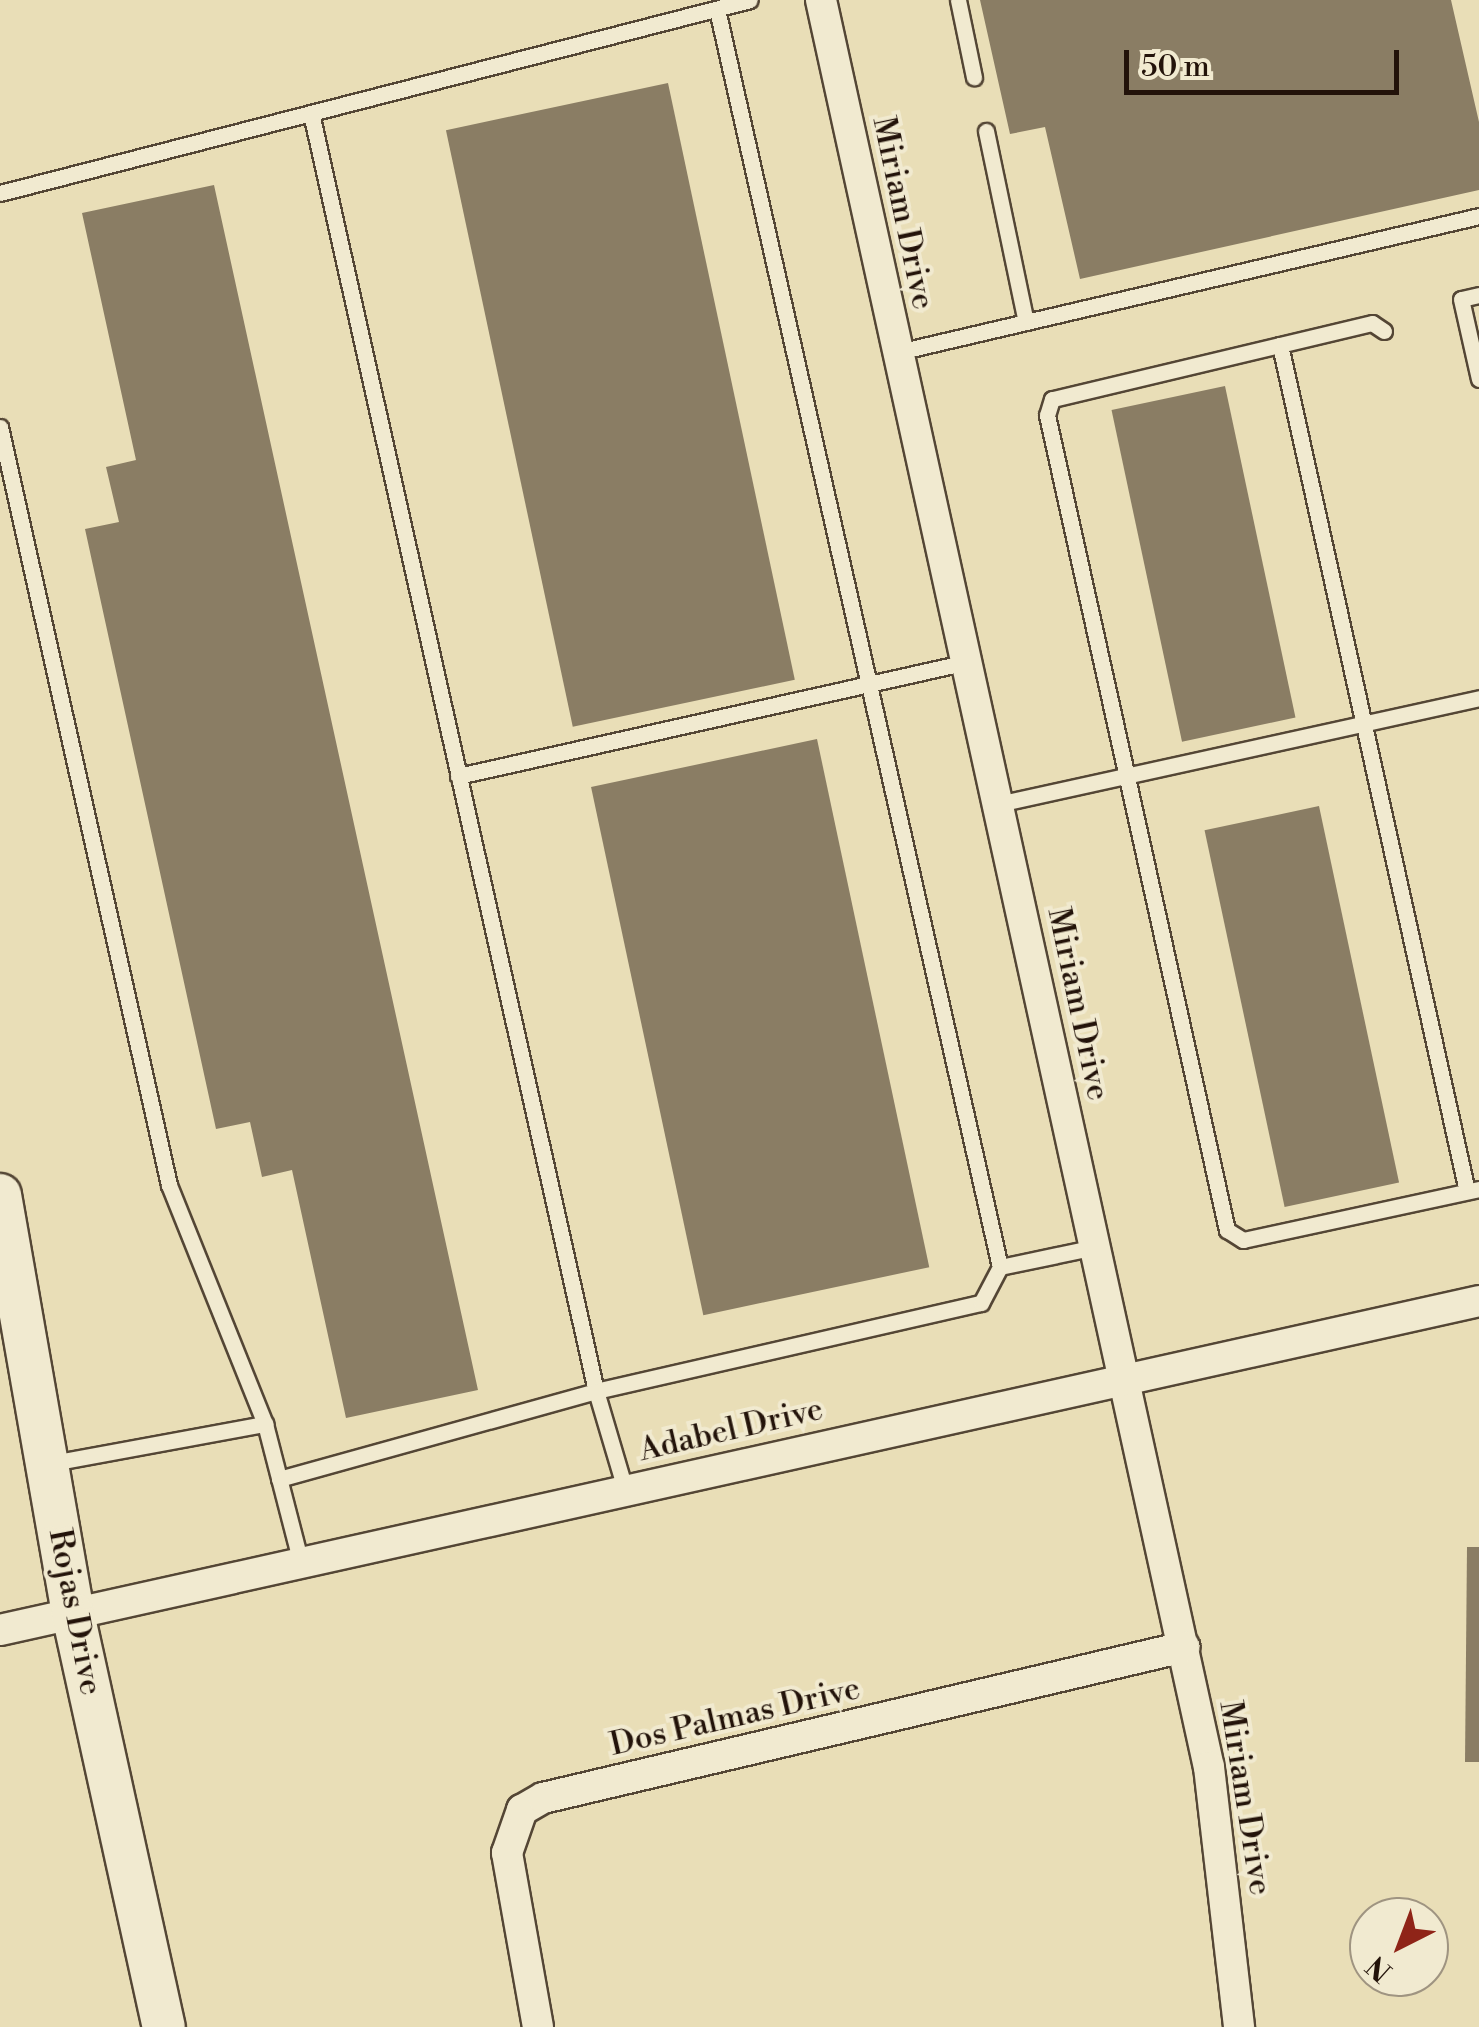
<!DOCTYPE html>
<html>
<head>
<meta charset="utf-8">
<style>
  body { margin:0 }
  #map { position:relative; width:1479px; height:2027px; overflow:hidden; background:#e9deb7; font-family:"Libre Bodoni",serif }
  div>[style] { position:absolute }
  .building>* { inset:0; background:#8a7d64; transform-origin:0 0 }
  .roads { filter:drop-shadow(2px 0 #544635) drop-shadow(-2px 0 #544635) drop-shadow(0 2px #544635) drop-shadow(0 -2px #544635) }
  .lane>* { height:15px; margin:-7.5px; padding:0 7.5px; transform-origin:7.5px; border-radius:7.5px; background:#f1ead0 }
  .street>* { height:30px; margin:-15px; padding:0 15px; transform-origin:15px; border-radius:15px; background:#f1ead0 }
  .secondary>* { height:42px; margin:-21px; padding:0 21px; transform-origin:21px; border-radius:21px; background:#f1ead0 }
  span { translate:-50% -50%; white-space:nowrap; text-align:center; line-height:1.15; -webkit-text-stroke:8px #f1ead0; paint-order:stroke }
  .street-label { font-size:32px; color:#23130a }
  .north { position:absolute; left:1349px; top:1897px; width:100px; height:100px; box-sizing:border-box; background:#f1ead0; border:2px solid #9f9481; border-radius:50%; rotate:222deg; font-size:28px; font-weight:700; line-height:40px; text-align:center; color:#23130a }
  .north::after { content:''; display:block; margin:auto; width:35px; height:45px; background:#8f2418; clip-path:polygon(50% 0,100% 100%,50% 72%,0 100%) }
  .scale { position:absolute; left:1124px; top:50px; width:275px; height:45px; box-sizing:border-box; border:5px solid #23130a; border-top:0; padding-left:12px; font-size:30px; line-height:35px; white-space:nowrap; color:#23130a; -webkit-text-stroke:8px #f1ead0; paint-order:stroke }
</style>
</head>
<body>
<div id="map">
  <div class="building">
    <div style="clip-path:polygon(980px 0,1451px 0,1479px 122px,1479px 190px,1080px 279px,1045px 127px,1010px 134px)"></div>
    <div style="left:668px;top:83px;width:610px;height:227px;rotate:78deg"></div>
    <div style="clip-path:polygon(214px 185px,478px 1390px,346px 1418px,292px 1170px,262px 1177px,250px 1122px,216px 1129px,85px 529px,119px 522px,106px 467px,136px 460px,82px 213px)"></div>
    <div style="left:1225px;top:386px;width:339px;height:116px;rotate:78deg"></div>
    <div style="left:817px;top:739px;width:540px;height:231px;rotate:78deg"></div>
    <div style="left:1319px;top:806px;width:385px;height:117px;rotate:78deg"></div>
    <div style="clip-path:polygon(1467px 1547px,1479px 1547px,1479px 1762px,1465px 1762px)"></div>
  </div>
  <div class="roads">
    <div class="lane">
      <div style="left:958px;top:0;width:79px;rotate:78.3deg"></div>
      <div style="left:311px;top:113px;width:1309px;rotate:77.43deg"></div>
      <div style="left:596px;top:1391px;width:395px;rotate:-12.9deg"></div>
      <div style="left:981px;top:1303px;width:41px;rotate:-62.2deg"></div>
      <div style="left:1000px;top:1267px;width:1289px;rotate:-102.68deg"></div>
      <div style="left:986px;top:131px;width:195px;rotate:78.2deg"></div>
      <div style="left:0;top:193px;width:774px;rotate:-14.43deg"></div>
      <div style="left:1479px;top:295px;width:18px;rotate:167deg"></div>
      <div style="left:1461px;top:299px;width:82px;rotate:77.3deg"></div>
      <div style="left:1384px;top:331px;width:14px;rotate:-146deg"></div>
      <div style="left:1372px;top:323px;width:329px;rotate:166.6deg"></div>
      <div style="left:1052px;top:399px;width:17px;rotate:107deg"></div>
      <div style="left:1047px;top:415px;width:835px;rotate:77.55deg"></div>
      <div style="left:1227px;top:1230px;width:19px;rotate:32deg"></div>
      <div style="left:1243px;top:1240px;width:241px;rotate:-12.2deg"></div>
      <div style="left:1280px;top:345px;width:866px;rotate:77.54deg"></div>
      <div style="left:898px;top:352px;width:597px;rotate:-13.17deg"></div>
      <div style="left:0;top:427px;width:777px;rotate:77.43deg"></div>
      <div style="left:169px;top:1185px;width:258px;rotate:68.1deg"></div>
      <div style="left:265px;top:1424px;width:144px;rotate:75.5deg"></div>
      <div style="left:458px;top:776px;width:522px;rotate:-12.62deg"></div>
      <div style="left:998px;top:804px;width:493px;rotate:-12.4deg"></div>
      <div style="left:1000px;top:1267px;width:98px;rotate:-11.8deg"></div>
      <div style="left:52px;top:1463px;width:217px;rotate:-10.4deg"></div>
      <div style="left:279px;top:1479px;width:329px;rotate:-15.5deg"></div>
      <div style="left:596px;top:1391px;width:102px;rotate:73.5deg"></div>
    </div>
    <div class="street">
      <div style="left:821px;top:0;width:1809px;rotate:77.62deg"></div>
      <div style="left:1209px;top:1767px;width:262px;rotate:83.4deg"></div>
      <div style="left:0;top:1630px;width:1515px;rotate:-12.54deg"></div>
      <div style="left:538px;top:2027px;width:177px;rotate:-100.1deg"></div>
      <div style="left:507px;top:1853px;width:46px;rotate:-70.8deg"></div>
      <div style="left:522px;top:1810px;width:24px;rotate:-30deg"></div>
      <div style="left:543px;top:1798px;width:659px;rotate:-13.26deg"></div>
    </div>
    <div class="secondary">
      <div style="left:0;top:1195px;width:425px;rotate:80.1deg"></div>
      <div style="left:73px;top:1614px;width:423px;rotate:77.6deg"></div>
    </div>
  </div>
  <div class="street-label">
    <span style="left:903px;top:213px;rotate:78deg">Miriam Drive</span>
    <span style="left:1078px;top:1004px;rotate:78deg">Miriam Drive</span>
    <span style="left:731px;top:1430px;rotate:-13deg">Adabel Drive</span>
    <span style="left:75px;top:1612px;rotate:79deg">Rojas Drive</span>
    <span style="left:735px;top:1717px;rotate:-13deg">Dos Palmas Drive</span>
    <span style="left:1245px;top:1798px;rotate:81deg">Miriam Drive</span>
  </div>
  <div class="north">N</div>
  <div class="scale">50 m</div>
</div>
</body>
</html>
